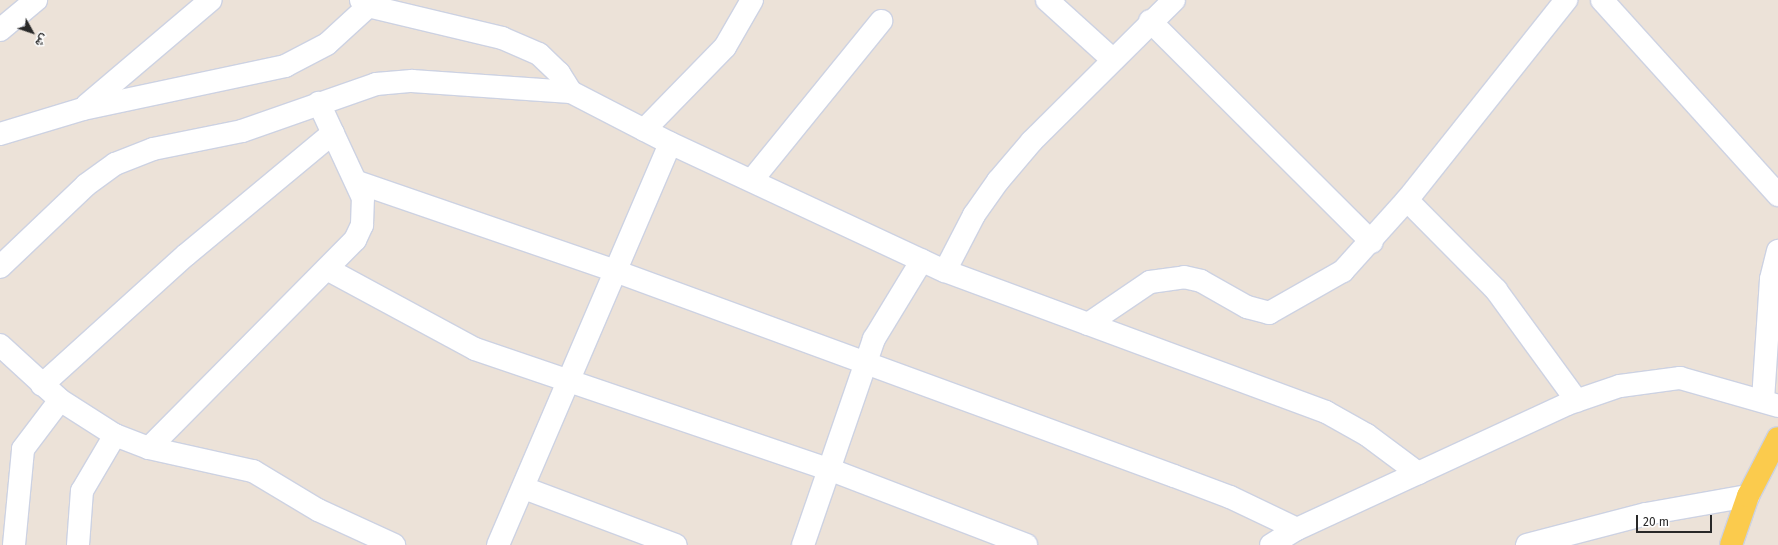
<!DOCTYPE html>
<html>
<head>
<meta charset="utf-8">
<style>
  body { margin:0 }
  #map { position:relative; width:1778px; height:545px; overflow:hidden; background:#ece2d8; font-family:"Fira Sans",Vazirmatn,sans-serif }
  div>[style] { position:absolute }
  .roads { filter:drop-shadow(1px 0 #cdd2e2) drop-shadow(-1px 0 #cdd2e2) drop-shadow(0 1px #cdd2e2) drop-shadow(0 -1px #cdd2e2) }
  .minor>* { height:22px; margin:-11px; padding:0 11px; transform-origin:11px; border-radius:11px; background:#fff }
  .tertiary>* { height:22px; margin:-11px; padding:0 11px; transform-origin:11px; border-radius:11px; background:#fff }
  .primary>* { height:22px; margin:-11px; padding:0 11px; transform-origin:11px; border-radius:11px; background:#fbcb4d }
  span { translate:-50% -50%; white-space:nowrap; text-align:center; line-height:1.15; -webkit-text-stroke:3px #fff; paint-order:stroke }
  .north { position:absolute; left:12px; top:12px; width:40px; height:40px; -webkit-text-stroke:3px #fff; paint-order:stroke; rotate:130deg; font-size:11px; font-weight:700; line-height:16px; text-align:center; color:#282828 }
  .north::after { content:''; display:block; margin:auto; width:14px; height:18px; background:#282828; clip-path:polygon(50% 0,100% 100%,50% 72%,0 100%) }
  .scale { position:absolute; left:1636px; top:515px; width:76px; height:18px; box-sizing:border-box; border:2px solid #282828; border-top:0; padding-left:5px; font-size:12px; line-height:14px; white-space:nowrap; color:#282828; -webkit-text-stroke:3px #fff; paint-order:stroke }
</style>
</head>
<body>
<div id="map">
  <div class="roads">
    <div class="minor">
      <div style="left:361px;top:0;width:9px;rotate:41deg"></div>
      <div style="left:368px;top:6px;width:138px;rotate:13.4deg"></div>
      <div style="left:502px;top:38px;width:40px;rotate:23.4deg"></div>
      <div style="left:539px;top:54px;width:28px;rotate:44deg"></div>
      <div style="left:559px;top:73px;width:22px;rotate:58deg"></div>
      <div style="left:1047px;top:0;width:88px;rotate:42.2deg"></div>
      <div style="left:1602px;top:0;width:263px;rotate:47.9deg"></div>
      <div style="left:1150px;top:21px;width:313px;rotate:44.9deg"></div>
      <div style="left:0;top:30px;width:47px;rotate:-39.8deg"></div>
      <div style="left:87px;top:105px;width:162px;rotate:-40.3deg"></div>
      <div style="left:644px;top:130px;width:116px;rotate:-45.7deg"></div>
      <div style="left:725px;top:47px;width:54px;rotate:-60.1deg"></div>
      <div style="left:0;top:134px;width:87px;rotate:-16.8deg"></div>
      <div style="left:83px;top:109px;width:207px;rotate:-12deg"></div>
      <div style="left:285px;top:66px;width:47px;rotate:-27.6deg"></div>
      <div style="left:327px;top:44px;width:65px;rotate:-42.5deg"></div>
      <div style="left:752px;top:180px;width:205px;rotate:-50.9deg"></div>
      <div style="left:357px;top:182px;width:273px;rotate:19deg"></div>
      <div style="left:615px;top:271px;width:595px;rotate:20.14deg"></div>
      <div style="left:1174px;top:476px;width:60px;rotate:20.6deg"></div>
      <div style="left:1230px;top:497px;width:74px;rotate:25.5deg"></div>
      <div style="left:1407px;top:200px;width:127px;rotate:45.3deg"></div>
      <div style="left:1496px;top:290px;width:137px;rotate:53.9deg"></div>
      <div style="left:0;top:267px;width:119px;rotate:-43.6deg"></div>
      <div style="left:86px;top:185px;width:36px;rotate:-36deg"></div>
      <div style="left:115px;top:164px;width:41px;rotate:-21.5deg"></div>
      <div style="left:153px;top:149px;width:91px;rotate:-11.4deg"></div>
      <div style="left:242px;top:131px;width:142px;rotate:-19.3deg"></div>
      <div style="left:376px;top:84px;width:36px;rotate:-5deg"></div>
      <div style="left:412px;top:81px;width:159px;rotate:4deg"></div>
      <div style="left:571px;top:92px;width:111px;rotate:27.3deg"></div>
      <div style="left:670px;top:143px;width:303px;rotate:25deg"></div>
      <div style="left:945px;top:271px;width:406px;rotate:20.3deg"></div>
      <div style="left:1326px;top:412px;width:47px;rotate:29.3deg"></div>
      <div style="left:1367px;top:435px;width:64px;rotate:36.7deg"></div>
      <div style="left:327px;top:269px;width:168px;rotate:28.4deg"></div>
      <div style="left:475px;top:349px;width:376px;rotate:18.8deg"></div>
      <div style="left:831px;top:470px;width:209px;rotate:21deg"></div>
      <div style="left:945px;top:271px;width:63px;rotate:-62.6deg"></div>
      <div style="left:974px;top:215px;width:42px;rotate:-54.8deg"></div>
      <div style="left:998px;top:181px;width:52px;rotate:-49.6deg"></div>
      <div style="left:1032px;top:141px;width:200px;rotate:-44.8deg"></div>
      <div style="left:1088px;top:324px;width:75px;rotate:-34.1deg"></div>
      <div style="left:1150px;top:282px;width:34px;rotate:-8deg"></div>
      <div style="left:1184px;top:277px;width:17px;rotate:13deg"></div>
      <div style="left:1201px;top:281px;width:53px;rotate:29.5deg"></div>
      <div style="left:1247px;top:307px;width:23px;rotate:15deg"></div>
      <div style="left:1269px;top:313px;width:85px;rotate:-29.6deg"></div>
      <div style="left:1343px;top:271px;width:96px;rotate:-48deg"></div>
      <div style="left:1407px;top:200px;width:256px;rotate:-51.5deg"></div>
      <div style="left:0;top:345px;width:81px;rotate:42.5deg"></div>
      <div style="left:60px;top:400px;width:65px;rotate:32.5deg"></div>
      <div style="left:115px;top:435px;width:36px;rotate:21deg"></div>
      <div style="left:149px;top:448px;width:107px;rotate:12.5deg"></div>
      <div style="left:253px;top:471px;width:76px;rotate:31deg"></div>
      <div style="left:318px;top:510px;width:84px;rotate:24.7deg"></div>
      <div style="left:42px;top:385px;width:194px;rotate:-42.1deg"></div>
      <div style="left:186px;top:255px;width:191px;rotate:-39.7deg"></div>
      <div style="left:1763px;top:400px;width:121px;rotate:-86.2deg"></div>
      <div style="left:1771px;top:279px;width:29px;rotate:-76deg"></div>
      <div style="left:149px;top:448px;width:293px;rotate:-45.3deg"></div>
      <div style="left:355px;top:240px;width:17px;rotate:-65deg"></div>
      <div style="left:362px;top:225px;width:27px;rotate:-88deg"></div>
      <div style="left:363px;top:198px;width:105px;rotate:-114.9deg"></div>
      <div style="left:524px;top:488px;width:162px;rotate:20.6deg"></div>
      <div style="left:14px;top:545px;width:96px;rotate:-84.6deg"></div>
      <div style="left:23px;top:449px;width:61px;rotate:-52.9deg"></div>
      <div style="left:78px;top:545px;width:54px;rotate:-85.8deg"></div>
      <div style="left:82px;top:491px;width:65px;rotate:-59.5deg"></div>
      <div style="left:498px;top:545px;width:437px;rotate:-66.8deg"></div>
      <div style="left:803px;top:545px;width:218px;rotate:-71deg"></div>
      <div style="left:874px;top:339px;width:92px;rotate:-58.7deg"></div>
      <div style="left:1271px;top:545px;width:31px;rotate:-32deg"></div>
      <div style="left:1297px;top:529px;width:298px;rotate:-24.8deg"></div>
      <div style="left:1567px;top:404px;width:56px;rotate:-18.8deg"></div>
      <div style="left:1620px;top:386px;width:61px;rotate:-7.6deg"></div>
      <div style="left:1680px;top:378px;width:102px;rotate:15.9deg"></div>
    </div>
    <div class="tertiary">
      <div style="left:1527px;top:545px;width:123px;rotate:-14.6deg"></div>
      <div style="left:1646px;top:514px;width:104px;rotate:-10deg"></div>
    </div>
    <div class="primary">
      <div style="left:1731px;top:545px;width:52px;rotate:-70.9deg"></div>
      <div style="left:1748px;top:496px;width:65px;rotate:-62.7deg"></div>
    </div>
  </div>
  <div class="north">ش</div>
  <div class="scale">20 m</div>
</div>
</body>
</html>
